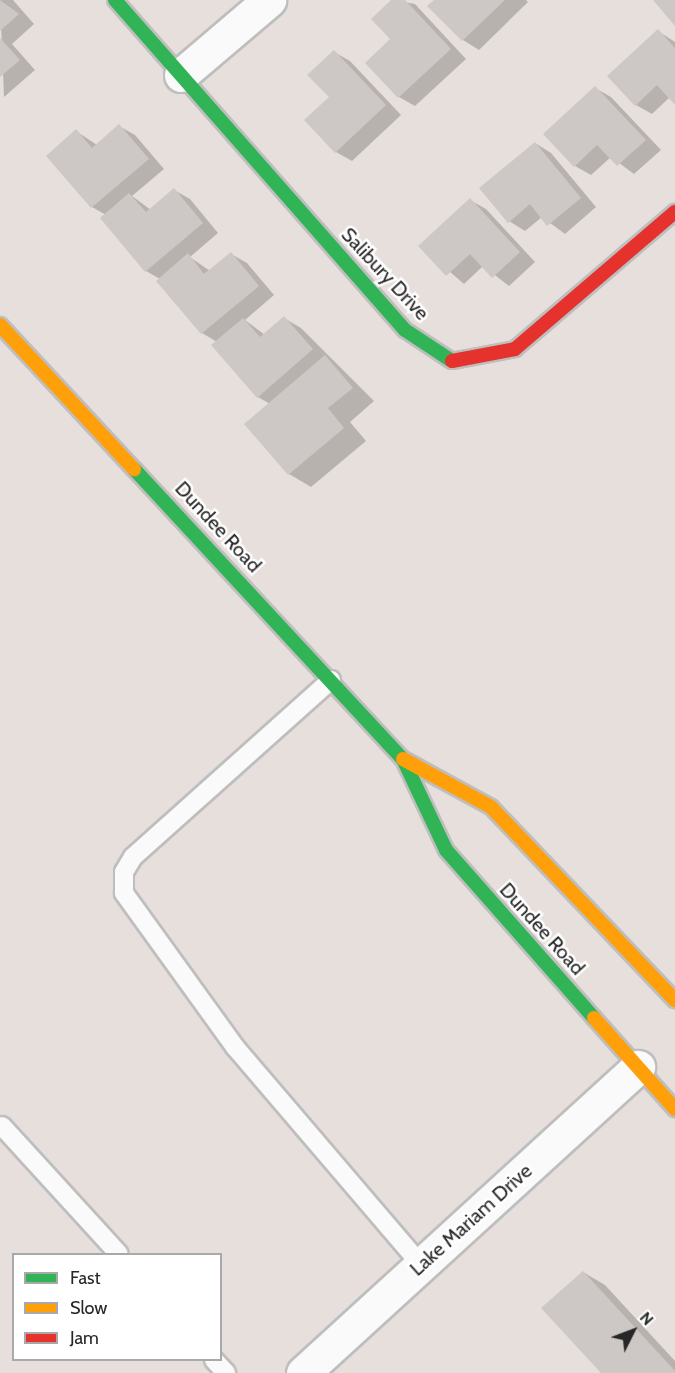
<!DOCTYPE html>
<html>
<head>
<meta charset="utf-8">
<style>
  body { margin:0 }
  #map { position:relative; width:675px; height:1373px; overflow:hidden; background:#e7dfdb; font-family:Cabin,sans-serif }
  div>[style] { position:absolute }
  .shadow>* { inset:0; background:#0003 }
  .building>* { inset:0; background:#cdc8c5 }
  .roads { filter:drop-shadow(2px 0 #bfbebf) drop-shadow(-2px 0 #bfbebf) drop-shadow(0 2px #bfbebf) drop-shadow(0 -2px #bfbebf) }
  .lane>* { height:18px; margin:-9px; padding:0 9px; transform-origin:9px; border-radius:9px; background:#fbfafa }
  .street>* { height:33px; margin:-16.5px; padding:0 16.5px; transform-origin:16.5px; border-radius:16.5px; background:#fbfafa }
  .fast>* { height:14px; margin:-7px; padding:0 7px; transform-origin:7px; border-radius:7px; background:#30b455 }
  .slow>* { height:14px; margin:-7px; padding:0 7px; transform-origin:7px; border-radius:7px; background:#ff9f0a }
  .jam>* { height:14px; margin:-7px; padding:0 7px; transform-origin:7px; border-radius:7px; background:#e5322d }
  span { translate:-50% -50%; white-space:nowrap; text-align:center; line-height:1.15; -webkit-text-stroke:5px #fff; paint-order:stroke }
  .street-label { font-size:20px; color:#272727 }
  .legend { position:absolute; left:12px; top:1253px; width:210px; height:108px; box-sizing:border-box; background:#fff; border:2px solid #a9a9a9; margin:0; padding:8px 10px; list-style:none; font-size:18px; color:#272727 }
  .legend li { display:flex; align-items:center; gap:12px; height:30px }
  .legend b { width:30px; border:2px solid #a9a9a9 }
  .north { position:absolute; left:603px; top:1301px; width:60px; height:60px; -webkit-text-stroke:4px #fff; paint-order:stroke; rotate:48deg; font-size:16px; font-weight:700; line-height:24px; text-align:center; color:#272727 }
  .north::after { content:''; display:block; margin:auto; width:21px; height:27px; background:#272727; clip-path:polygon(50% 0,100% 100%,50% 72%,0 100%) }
</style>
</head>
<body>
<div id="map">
  <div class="shadow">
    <div style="clip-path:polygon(0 0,13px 0,34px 24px,12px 44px,35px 70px,4px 97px)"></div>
    <div style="clip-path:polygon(393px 0,415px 4px,466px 59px,415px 106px,399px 97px)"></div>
    <div style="clip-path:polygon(436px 0,526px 0,528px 2px,479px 50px,463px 40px)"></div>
    <div style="clip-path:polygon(658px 31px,675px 42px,675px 102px,670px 97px,652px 114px,636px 105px)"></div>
    <div style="clip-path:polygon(334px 52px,350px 61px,401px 115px,352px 161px,336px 152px,331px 97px)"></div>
    <div style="clip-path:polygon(595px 88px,611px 97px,661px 150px,634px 174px,611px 157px,591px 175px,575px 166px)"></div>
    <div style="clip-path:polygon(119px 126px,135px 135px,164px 169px,132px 196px,151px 210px,174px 190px,190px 199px,218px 233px,190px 257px,210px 271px,231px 254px,247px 263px,274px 295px,245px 320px,265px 335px,284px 318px,301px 328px,374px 401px,350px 422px,366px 441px,311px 487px,289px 474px,270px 404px,258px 397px,217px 342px,202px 333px,160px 279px,146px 271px,106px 215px,92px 207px,48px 156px,76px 131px,97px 145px)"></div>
    <div style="clip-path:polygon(535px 143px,551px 153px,596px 207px,565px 234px,542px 217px,525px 231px,509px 221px)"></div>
    <div style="clip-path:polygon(470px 200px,486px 209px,535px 262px,509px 286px,483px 266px,464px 284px,420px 246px)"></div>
    <div style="clip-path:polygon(583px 1272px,605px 1285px,675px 1361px,675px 1373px,603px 1373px)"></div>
  </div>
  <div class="building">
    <div style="clip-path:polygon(0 0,19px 14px,0 31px)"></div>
    <div style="clip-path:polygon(391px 0,405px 0,451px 49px,398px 98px,365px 63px,390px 39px,371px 19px)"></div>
    <div style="clip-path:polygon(434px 0,505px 0,462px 41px,427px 6px)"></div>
    <div style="clip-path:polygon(653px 0,675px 0,675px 26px)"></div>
    <div style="clip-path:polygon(658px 29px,675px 48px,675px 105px,657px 85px,635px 106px,607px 76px)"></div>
    <div style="clip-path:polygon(0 38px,20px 60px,0 77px)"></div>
    <div style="clip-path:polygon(334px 50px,386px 105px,335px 153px,304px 120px,329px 97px,307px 75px)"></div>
    <div style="clip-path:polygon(595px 86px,646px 140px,617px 166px,597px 145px,574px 167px,543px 134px)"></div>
    <div style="clip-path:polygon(119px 124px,149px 159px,91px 208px,46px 156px,76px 129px,92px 148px)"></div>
    <div style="clip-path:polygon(535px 142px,581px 198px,547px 226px,530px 204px,508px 223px,479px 188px)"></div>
    <div style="clip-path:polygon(174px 188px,203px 223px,145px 272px,100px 218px,129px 193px,146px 212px)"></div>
    <div style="clip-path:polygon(470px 198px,520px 252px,492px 278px,470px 254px,446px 276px,418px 246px)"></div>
    <div style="clip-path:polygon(231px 252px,259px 286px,201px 334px,156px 281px,188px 253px,204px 274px)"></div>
    <div style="clip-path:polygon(284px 316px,313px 349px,257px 398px,211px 345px,243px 318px,260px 337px)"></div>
    <div style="clip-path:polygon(325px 355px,353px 388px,328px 408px,344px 428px,288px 475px,244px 424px)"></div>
    <div style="clip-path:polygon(583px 1271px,675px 1371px,675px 1373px,601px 1373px,541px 1308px)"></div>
  </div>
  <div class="roads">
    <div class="lane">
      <div style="left:331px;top:680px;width:266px;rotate:138.2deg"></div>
      <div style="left:133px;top:857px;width:17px;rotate:121deg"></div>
      <div style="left:124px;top:872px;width:21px;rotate:90deg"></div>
      <div style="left:124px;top:893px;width:190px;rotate:54.2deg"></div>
      <div style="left:235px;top:1047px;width:288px;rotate:49.5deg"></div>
      <div style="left:2px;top:1126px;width:173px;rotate:47.6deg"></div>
      <div style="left:214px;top:1360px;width:18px;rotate:47deg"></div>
    </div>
    <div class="street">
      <div style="left:181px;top:75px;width:116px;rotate:-40.4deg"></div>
      <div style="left:303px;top:1373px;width:454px;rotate:-42.4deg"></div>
    </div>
    <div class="fast">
      <div style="left:115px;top:0;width:439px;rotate:48.7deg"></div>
      <div style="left:405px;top:330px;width:56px;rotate:33.4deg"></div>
      <div style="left:134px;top:469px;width:396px;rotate:47.2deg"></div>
      <div style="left:403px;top:759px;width:101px;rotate:64.7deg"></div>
      <div style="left:446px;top:850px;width:224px;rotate:48.6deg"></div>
    </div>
    <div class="slow">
      <div style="left:0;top:325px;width:197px;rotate:47.1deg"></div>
      <div style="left:403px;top:759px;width:100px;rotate:28.6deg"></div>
      <div style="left:491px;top:807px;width:267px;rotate:46.4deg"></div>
      <div style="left:594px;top:1018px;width:122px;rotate:48.3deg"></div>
    </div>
    <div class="jam">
      <div style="left:452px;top:361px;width:64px;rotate:-10.8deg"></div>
      <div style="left:515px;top:349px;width:211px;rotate:-40.6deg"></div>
    </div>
  </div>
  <div class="street-label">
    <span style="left:385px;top:274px;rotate:47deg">Salibury Drive</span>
    <span style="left:218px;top:527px;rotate:47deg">Dundee Road</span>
    <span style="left:542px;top:929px;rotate:48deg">Dundee Road</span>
    <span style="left:471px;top:1220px;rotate:-42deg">Lake Mariam Drive</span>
  </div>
  <ul class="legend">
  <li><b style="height:8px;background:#30b455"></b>Fast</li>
  <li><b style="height:8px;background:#ff9f0a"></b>Slow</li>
  <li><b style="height:8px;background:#e5322d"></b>Jam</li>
  </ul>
  <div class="north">N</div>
</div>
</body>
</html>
